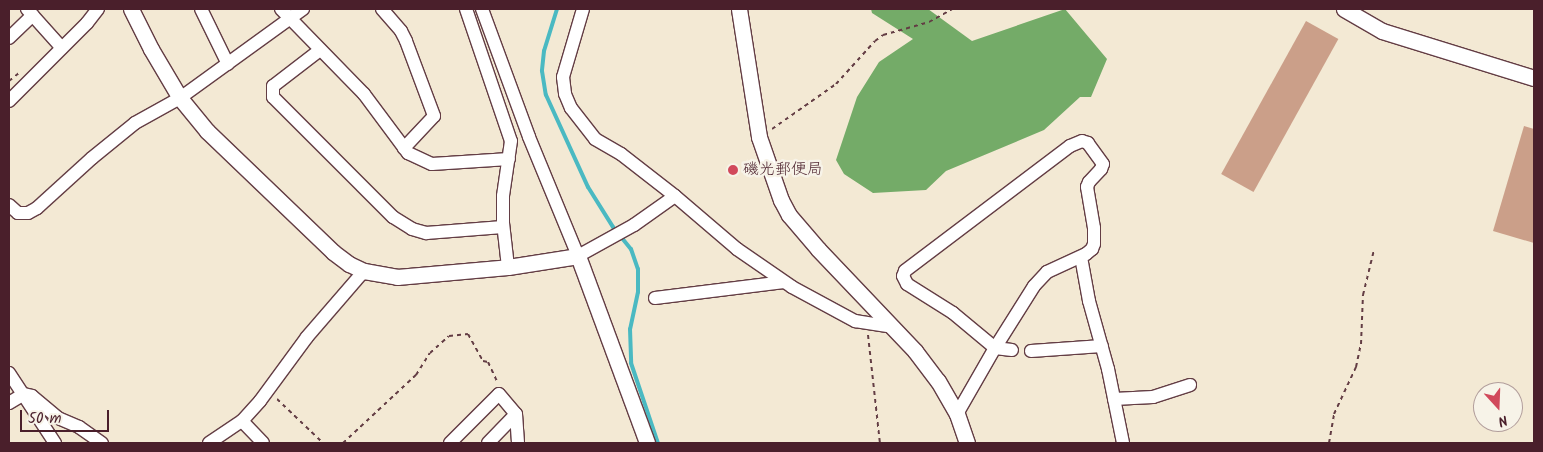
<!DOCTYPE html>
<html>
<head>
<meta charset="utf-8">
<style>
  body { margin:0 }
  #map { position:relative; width:1543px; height:452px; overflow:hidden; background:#f3e9d4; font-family:Kalam,"Klee One",sans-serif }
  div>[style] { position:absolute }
  .forest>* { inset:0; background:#74ab68 }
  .stream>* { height:4px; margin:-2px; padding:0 2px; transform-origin:2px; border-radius:2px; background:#4ab9c2 }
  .building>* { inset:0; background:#cb9f89; transform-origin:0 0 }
  .path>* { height:2px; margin-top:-1px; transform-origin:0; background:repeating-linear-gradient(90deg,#633d44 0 4px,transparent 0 8px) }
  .roads { filter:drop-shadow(1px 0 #633d44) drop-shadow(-1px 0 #633d44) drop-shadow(0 1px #633d44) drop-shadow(0 -1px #633d44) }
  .minor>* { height:12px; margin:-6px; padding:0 6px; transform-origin:6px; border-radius:6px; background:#fff }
  .tertiary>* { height:15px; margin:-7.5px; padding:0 7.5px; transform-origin:7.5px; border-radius:7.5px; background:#fff }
  .dots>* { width:14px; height:14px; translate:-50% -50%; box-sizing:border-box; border:2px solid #f7f3e8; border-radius:50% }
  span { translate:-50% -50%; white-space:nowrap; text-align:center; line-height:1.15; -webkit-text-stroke:5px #f7f3e8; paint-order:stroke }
  .poi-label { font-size:16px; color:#4a1f2b }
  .left { translate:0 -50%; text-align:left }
  .frame { position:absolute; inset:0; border:10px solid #4a1f2b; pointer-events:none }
  .north { position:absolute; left:1473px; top:382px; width:50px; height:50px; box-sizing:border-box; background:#f7f3e8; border:1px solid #b29e9c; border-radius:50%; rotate:160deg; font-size:14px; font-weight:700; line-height:20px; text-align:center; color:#4a1f2b }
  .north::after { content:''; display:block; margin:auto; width:18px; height:22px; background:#d1495b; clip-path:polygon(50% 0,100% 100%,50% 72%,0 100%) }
  .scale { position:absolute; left:20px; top:410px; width:89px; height:22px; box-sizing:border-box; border:2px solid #4a1f2b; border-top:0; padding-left:6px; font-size:15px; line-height:18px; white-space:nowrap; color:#4a1f2b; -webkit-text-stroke:4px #f7f3e8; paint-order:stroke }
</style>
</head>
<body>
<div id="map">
  <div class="forest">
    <div style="clip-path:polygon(871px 9px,928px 9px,972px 41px,1065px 9px,1107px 59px,1091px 97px,1080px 97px,1044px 130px,946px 171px,926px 190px,873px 193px,844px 174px,836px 160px,857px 97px,879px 62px,913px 39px,872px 13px)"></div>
  </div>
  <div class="stream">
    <div style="left:557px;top:9px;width:44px;rotate:107.2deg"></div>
    <div style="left:544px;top:51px;width:20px;rotate:96deg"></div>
    <div style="left:542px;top:71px;width:24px;rotate:81deg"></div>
    <div style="left:546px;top:95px;width:101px;rotate:65.5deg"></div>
    <div style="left:588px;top:187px;width:47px;rotate:58deg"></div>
    <div style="left:613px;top:227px;width:28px;rotate:51deg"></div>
    <div style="left:631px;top:249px;width:21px;rotate:71deg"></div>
    <div style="left:638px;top:269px;width:23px;rotate:90deg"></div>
    <div style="left:638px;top:292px;width:38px;rotate:102deg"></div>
    <div style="left:630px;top:329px;width:34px;rotate:88deg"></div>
    <div style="left:631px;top:363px;width:84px;rotate:71.4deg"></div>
  </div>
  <div class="building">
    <div style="left:1306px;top:21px;width:37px;height:175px;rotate:29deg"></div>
    <div style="clip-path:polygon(1524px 126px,1534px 129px,1534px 243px,1493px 231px)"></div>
  </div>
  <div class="path">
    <div style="left:9px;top:81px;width:14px;rotate:-39deg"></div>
    <div style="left:772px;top:129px;width:78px;rotate:-35.1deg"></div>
    <div style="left:836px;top:84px;width:58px;rotate:-47.8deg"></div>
    <div style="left:875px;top:41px;width:10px;rotate:-37deg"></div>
    <div style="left:883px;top:35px;width:48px;rotate:-15.8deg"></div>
    <div style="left:929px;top:22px;width:26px;rotate:-29deg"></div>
    <div style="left:868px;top:335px;width:109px;rotate:83.7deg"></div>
    <div style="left:277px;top:399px;width:64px;rotate:43.7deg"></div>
    <div style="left:343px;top:443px;width:100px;rotate:-43deg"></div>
    <div style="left:416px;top:375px;width:26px;rotate:-58deg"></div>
    <div style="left:430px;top:353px;width:25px;rotate:-42deg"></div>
    <div style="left:449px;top:336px;width:19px;rotate:-6deg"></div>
    <div style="left:468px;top:334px;width:31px;rotate:61deg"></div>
    <div style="left:483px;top:361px;width:5px;rotate:11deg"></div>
    <div style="left:488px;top:362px;width:23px;rotate:65deg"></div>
    <div style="left:1329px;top:443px;width:29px;rotate:-80deg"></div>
    <div style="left:1334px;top:414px;width:52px;rotate:-64.9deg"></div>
    <div style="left:1356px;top:367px;width:24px;rotate:-78deg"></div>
    <div style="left:1361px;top:344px;width:49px;rotate:-87.7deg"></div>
    <div style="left:1363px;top:295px;width:46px;rotate:-76.3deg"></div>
  </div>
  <div class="roads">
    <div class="minor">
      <div style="left:27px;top:9px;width:52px;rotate:48.1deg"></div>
      <div style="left:201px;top:9px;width:61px;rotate:63.9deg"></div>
      <div style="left:281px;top:9px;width:119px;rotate:45.7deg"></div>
      <div style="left:364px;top:94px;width:74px;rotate:53.3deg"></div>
      <div style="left:408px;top:153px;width:26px;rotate:25deg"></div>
      <div style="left:432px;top:164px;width:77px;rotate:-3.7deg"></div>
      <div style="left:382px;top:9px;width:29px;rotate:49deg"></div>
      <div style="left:401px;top:31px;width:11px;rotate:63deg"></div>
      <div style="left:406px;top:41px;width:80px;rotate:69.5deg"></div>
      <div style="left:434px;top:116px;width:44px;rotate:133.2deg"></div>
      <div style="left:466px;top:9px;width:139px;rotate:71.2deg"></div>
      <div style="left:511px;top:141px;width:56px;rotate:98.3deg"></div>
      <div style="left:503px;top:196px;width:27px;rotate:90deg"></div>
      <div style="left:503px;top:223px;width:44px;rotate:83.5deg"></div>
      <div style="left:482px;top:9px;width:136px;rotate:69.8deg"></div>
      <div style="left:529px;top:137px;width:129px;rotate:67.6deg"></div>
      <div style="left:578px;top:256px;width:64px;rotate:-29deg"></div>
      <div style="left:634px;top:225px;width:50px;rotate:-35.3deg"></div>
      <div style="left:583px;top:9px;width:71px;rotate:106.4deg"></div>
      <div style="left:563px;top:77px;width:17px;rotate:83deg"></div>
      <div style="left:565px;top:94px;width:15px;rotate:67deg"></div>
      <div style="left:571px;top:108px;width:39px;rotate:52deg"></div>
      <div style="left:595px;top:139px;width:30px;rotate:30deg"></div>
      <div style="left:621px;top:154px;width:68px;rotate:37.9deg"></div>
      <div style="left:675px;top:196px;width:82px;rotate:40.5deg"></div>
      <div style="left:737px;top:249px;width:67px;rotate:34.6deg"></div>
      <div style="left:792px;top:287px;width:72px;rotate:28.4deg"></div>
      <div style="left:855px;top:321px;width:36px;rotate:9deg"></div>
      <div style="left:9px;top:38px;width:33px;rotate:-44deg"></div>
      <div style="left:320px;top:50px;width:59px;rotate:142.5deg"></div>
      <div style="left:273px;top:86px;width:11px;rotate:90deg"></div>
      <div style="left:273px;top:97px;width:170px;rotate:45deg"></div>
      <div style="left:393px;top:217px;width:22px;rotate:32deg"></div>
      <div style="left:412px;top:229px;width:15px;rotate:16deg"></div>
      <div style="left:426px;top:233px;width:77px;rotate:-4.5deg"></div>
      <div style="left:9px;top:101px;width:110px;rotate:-45deg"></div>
      <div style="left:87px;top:23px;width:18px;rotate:-52deg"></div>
      <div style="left:9px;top:205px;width:12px;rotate:42deg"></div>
      <div style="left:18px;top:213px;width:10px"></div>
      <div style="left:28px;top:213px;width:10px;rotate:-29deg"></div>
      <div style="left:37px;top:208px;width:74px;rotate:-42.3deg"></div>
      <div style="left:92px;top:158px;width:55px;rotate:-39.1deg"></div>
      <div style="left:135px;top:123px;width:51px;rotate:-29.1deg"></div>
      <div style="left:180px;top:98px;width:152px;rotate:-35.9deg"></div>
      <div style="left:1081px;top:257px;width:45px;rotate:79.7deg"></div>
      <div style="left:1089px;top:301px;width:71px;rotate:74.4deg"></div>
      <div style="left:1108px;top:369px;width:76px;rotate:78.5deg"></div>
      <div style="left:655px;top:298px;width:130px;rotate:-7.1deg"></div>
      <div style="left:1031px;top:351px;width:71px;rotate:-4deg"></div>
      <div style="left:9px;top:373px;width:84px;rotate:56.7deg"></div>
      <div style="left:1114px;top:399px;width:39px;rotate:-3deg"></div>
      <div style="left:1153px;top:397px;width:39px;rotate:-18deg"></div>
      <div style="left:9px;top:403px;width:17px;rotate:-31deg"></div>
      <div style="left:24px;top:394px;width:8px;rotate:14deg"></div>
      <div style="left:32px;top:396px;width:34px;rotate:40deg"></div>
      <div style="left:58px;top:418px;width:23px;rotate:23deg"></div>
      <div style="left:79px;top:427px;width:28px;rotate:35deg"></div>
      <div style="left:957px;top:414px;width:76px;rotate:-60.1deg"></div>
      <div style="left:995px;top:348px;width:73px;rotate:-57.8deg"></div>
      <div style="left:1034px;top:286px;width:19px;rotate:-47deg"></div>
      <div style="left:1047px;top:272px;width:43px;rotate:-24.8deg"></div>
      <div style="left:1086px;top:254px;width:8px;rotate:-40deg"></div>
      <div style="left:1092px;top:249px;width:5px;rotate:-68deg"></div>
      <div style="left:1094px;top:244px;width:16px;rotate:-90deg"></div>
      <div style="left:1094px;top:228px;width:42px;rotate:-99.7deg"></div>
      <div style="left:1087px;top:187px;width:5px;rotate:-68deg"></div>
      <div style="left:1089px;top:182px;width:18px;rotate:-47deg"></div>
      <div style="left:1101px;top:169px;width:5px;rotate:-68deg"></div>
      <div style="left:1103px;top:164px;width:26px;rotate:-126deg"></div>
      <div style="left:1088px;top:143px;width:6px;rotate:-162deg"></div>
      <div style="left:1082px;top:141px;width:13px;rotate:157deg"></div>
      <div style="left:1070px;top:146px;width:207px;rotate:142.9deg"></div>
      <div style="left:905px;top:271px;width:5px;rotate:112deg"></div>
      <div style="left:903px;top:276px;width:9px;rotate:63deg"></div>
      <div style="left:907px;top:284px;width:54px;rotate:32.2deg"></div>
      <div style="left:953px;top:313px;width:55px;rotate:39.8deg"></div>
      <div style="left:995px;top:348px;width:17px;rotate:7deg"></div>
      <div style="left:242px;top:421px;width:30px;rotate:46deg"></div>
      <div style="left:209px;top:443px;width:40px;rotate:-34deg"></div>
      <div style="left:242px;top:421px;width:27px;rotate:-48deg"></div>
      <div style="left:260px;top:401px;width:79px;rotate:-53.7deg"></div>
      <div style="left:307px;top:337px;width:87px;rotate:-49.2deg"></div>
      <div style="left:450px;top:443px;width:69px;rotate:-45deg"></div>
      <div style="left:499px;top:394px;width:26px;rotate:50deg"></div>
      <div style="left:516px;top:414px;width:29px;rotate:86deg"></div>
      <div style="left:488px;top:443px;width:40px;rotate:-46deg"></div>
    </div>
    <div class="tertiary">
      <div style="left:131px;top:9px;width:45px;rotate:63.4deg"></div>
      <div style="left:151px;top:49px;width:57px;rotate:59.4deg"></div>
      <div style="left:180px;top:98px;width:43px;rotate:50.7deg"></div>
      <div style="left:207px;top:131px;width:175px;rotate:43.8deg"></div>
      <div style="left:333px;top:252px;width:20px;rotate:37deg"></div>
      <div style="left:349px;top:264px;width:17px;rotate:25deg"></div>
      <div style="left:364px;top:271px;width:34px;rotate:10deg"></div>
      <div style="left:397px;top:277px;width:111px;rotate:-5.1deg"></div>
      <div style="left:508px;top:267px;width:71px;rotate:-8.9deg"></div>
      <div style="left:578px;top:256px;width:199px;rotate:69.7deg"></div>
      <div style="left:739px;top:9px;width:130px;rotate:81.1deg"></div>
      <div style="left:759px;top:137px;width:67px;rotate:70.8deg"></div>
      <div style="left:781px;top:200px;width:17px;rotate:62deg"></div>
      <div style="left:789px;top:215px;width:45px;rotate:49.5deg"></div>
      <div style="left:818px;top:249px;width:141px;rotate:46.4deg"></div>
      <div style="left:915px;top:351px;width:38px;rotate:53deg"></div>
      <div style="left:938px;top:381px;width:38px;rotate:60deg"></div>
      <div style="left:957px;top:414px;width:31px;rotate:71deg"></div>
      <div style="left:1344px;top:9px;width:44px;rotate:30.1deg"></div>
      <div style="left:1382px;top:31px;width:159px;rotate:17.2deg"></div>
    </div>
  </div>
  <div class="dots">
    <div style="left:733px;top:170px;background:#d1495b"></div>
  </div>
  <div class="poi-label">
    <span class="left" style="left:743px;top:170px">磯光郵便局</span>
  </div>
  <div class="frame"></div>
  <div class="north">N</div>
  <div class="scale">50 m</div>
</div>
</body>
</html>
